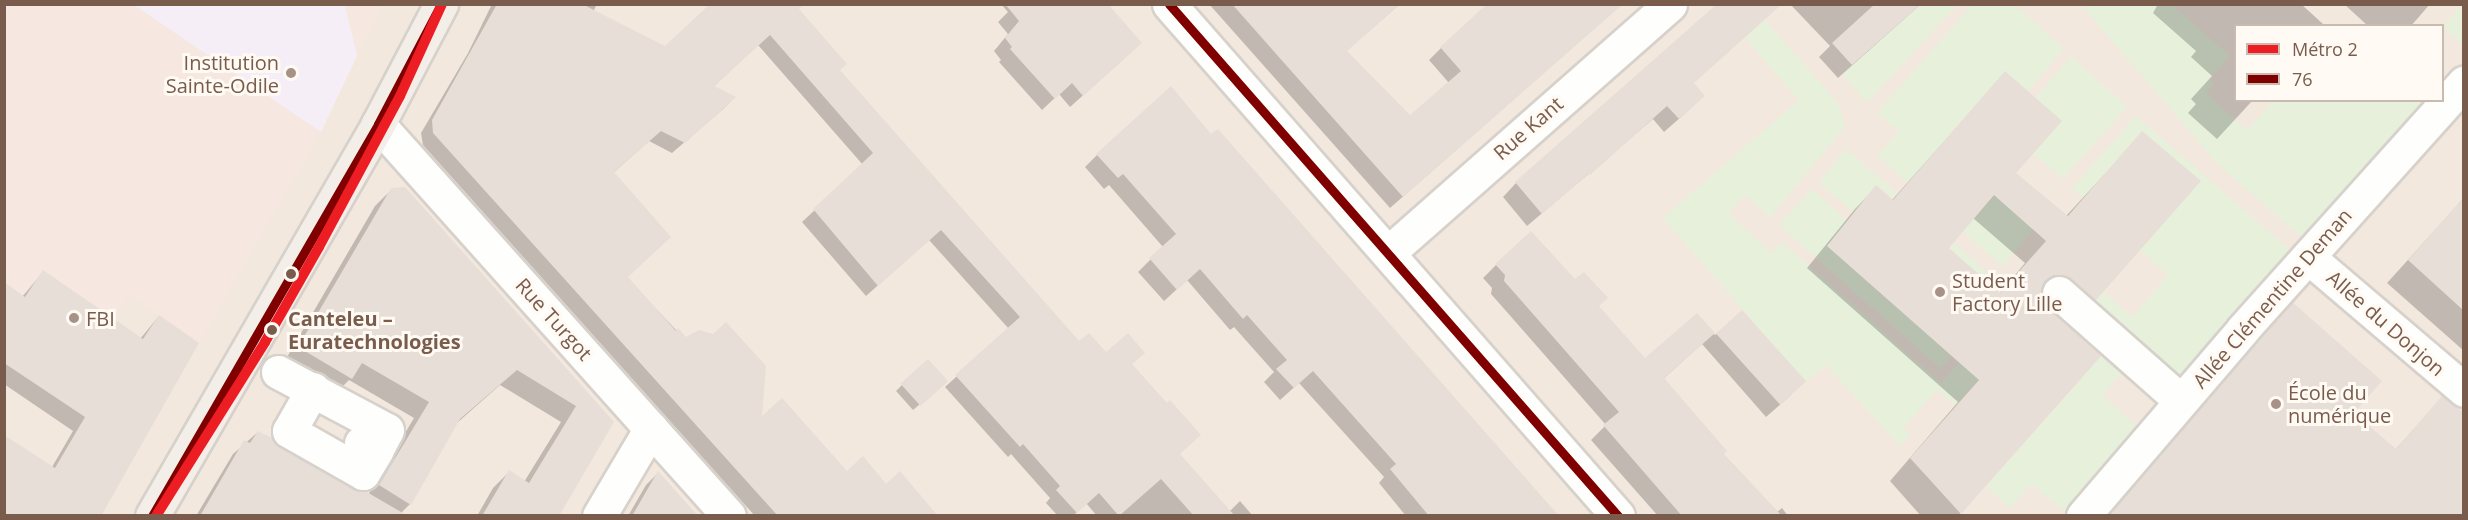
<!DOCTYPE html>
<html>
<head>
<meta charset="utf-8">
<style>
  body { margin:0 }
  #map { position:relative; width:2468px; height:520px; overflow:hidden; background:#f9f5f0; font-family:"Open Sans",sans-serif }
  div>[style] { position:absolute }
  .residential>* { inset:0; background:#f2e8de }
  .commercial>* { inset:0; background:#f6e8e1 }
  .education>* { inset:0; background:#f6eef6 }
  .green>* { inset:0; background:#e7f0db }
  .shadow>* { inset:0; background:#0003 }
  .building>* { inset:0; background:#e6ded7; transform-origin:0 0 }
  .roads { filter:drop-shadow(2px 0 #d7d1cb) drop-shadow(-2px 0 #d7d1cb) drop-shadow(0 2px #d7d1cb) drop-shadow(0 -2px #d7d1cb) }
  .minor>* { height:33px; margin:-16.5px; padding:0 16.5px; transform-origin:16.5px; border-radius:16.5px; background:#fefefd }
  .major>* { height:33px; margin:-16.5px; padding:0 16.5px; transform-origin:16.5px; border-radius:16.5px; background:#f3eee8 }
  .bus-1>* { height:9px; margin:-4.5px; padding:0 4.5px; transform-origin:4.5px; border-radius:4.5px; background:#800000 }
  .metro-1>* { height:10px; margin:-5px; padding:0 5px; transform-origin:5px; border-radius:5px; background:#ed1d24 }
  .dots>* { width:16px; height:16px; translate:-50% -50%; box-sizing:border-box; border:3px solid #fffaf3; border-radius:50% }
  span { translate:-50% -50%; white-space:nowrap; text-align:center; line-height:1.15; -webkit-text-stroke:6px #fffaf3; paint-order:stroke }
  .poi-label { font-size:20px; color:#7a5c4d }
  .right { translate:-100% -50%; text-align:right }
  .left { translate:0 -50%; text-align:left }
  .street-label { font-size:20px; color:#7a5c4d }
  .stop-label { font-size:20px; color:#7a5c4d; font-weight:700 }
  .frame { position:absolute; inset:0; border:6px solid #7a5c4d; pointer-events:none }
  .legend { position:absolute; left:2234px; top:24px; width:210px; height:78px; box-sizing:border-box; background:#fffaf3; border:2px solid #cabbb1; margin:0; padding:8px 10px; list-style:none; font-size:18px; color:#7a5c4d }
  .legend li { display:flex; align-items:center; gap:12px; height:30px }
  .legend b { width:30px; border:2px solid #cabbb1 }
</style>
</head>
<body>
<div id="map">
  <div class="residential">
    <div style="clip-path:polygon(evenodd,5px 5px,2463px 5px,2463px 515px,5px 515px,5px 5px,2236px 26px,2442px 26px,2442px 100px,2236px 100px,2236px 26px)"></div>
  </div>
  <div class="commercial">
    <div style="clip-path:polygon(5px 5px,134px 5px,321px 132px,199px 343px,130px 294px,76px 374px,18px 292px,5px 282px)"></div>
    <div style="clip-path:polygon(345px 5px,382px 5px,357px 56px,347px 6px)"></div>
  </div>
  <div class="education">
    <div style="clip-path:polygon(134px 5px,345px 5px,357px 56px,321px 132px)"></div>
  </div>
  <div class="green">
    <div style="clip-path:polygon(1921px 5px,1957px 5px,1867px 103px,1842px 74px)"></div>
    <div style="clip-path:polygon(1972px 5px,2015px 5px,2064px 49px,2028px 91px,2005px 71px,1969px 225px,1994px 195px,2033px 230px,2002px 266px,1877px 156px,1899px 131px,1877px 113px)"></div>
    <div style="clip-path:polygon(2081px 5px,2172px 5px,2230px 56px,2210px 79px,2214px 84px,2206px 93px,2247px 130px,2273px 101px,2432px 101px,2306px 242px,2218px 164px)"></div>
    <div style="clip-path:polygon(2463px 5px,2464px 5px,2463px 45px,2443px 26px)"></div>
    <div style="clip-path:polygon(1765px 20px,1838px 103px,1845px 127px,1770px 217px,1744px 195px,1729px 214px,1772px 254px,1782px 242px,1941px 383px,1969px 352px,1989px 368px,1956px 405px,1937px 390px,1903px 428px,1910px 435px,1900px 446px,1826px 365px,1806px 382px,1663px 218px,1799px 100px,1745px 38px)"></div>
    <div style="clip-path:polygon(2071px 56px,2127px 107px,2063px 179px,2033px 154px,2061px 121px,2036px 98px)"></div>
    <div style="clip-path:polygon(2136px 116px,2296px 255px,2184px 382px,2069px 283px,2080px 271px,2132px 317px,2168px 275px,2140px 250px,2200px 181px,2142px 131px,2083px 198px,2072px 188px)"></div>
    <div style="clip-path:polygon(1846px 149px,1993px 277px,1988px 282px,1877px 185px,1854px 213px,1819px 183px)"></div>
    <div style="clip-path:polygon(1812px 189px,1847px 221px,1827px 246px,1952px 356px,1940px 368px,1779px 225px)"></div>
    <div style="clip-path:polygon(2109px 347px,2129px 365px,2102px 395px,2139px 429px,2066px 513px,2031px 484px,2010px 508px,1986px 487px)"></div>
  </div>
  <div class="shadow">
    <div style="clip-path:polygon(492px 4px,597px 4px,593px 12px,665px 48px,713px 4px,838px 71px,1079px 343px,1131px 365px,1178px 455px,1229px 512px,1240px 501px,1253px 516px,1097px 516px,1086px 503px,1073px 516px,1058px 516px,1046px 503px,1050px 498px,1011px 454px,1008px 457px,945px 387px,1009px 329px,929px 240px,866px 296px,802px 222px,863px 165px,758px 45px,713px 87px,734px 98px,723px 109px,672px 153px,649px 141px,613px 173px,626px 277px,760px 419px,847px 473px,886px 486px,938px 516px,755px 516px,423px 145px,421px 133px,468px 53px)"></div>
    <div style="clip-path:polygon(1001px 4px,1106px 4px,1128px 55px,1070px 107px,1059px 94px,1042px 110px,999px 62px,1001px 60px,994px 51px,1008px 34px,998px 22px,1008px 12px)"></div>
    <div style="clip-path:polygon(1209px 4px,1400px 4px,1346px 51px,1410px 117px,1449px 83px,1429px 60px,1441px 48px,1622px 4px,1390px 208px)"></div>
    <div style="clip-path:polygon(1790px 4px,1921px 4px,1838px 78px,1819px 57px,1830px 46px)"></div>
    <div style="clip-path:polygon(2158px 4px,2301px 4px,2323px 24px,2236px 26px,2236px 100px,2253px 100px,2217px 139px,2188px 113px,2196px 104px,2191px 99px,2212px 76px,2191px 57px,2196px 51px,2153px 13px)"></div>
    <div style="clip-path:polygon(2344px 4px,2430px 4px,2411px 26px,2368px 26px)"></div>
    <div style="clip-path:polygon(evenodd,2005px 73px,2014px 173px,2066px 216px,2143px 133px,2199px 181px,2073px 321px,2040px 295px,2045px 308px,2099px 356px,1958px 516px,1921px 516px,1890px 481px,1958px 402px,1807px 268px,1855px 209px,1876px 187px,1892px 200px,2005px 73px,1973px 218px,2025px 263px,1999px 294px,1947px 248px,1973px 218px)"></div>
    <div style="clip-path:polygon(1692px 84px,1689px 110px,1664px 132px,1653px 119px,1527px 226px,1503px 197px,1516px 183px)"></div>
    <div style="clip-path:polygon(1211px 136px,1556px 516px,1406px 516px,1379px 483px,1384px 477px,1299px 383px,1280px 400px,1264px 382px,1274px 372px,1234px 327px,1230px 330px,1187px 280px,1164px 301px,1138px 272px,1163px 247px,1109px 185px,1104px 189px,1085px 167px,1097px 155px)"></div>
    <div style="clip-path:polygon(391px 190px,612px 422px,557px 516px,477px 516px,493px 488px,509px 472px,524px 482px,561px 422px,500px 385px,457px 423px,410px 504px,398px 516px,196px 516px,233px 454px,258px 432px,279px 448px,353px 491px,368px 495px,414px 418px,349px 380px,335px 394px,283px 364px,375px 206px)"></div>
    <div style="clip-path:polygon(2464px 198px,2464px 351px,2387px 283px)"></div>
    <div style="clip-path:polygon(1496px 265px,1597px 306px,1645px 360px,1697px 315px,1715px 335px,1742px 312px,1791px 395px,1766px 417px,1702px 344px,1663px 379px,1722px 454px,1777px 512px,1782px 508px,1788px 516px,1658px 516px,1591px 440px,1606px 425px,1491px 294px,1492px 288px,1483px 278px)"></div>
    <div style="clip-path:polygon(43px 272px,140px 339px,159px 316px,99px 516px,52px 467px,73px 431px,4px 384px,4px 284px,22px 297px)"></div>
    <div style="clip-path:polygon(2293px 304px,2352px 413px,2395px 450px,2442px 398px,2464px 416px,2464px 516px,2107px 516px)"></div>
    <div style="clip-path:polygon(902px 385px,940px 387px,913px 410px,896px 391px)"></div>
    <div style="clip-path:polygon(658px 473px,696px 516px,628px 516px,646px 485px)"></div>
  </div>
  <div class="building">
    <div style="clip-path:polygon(497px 4px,582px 4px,665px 46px,710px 4px,804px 4px,799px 9px,847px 64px,840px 70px,1079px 341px,1089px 333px,1106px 352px,1128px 333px,1145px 353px,1132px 364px,1167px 403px,1170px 400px,1201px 435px,1180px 454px,1235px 516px,1194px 516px,1161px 479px,1119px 516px,1099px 493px,1077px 513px,1056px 490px,1060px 486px,1023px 444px,1020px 447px,955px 375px,1020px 317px,941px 230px,878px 286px,813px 209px,873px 153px,770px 35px,714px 86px,736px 97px,685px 143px,661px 131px,614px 172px,671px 237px,628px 277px,676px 331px,678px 328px,686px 337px,699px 330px,713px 334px,726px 322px,766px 366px,762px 416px,782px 398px,847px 471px,863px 456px,886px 484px,900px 471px,938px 516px,778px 516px,433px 133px,432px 120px)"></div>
    <div style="clip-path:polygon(1005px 4px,1108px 4px,1142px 43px,1083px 96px,1072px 83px,1055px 99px,1010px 49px,1012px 47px,1005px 38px,1019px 21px)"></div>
    <div style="clip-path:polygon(1232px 4px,1400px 4px,1347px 51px,1410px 115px,1461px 71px,1440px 47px,1487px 4px,1623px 4px,1403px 197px)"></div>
    <div style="clip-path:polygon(1717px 4px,1782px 4px,1694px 83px,1705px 96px,1679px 119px,1667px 106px,1590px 175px,1588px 174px,1542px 214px,1515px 182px)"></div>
    <div style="clip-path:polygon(1875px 4px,1921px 4px,1852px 65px,1832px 43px)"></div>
    <div style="clip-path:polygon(evenodd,2005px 71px,2062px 121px,2016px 173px,2068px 216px,2142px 131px,2201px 181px,2096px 300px,2063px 275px,2054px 275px,2045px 281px,2041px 290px,2041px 299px,2046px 307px,2101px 356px,1961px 514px,1910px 458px,1979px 380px,1827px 246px,1876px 185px,1893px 200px,2005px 71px,1994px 195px,2046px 241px,2000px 293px,1949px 248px,1994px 195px)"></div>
    <div style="clip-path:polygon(1171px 86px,1211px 134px,1218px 129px,1559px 516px,1429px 516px,1390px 469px,1396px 464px,1313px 371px,1294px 388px,1276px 369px,1287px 360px,1247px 315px,1243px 319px,1200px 269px,1177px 290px,1149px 258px,1176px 234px,1123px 174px,1118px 178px,1096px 154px)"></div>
    <div style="clip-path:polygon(405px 187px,614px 422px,559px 516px,482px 516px,509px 470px,529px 483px,576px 406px,517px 370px,460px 419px,411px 505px,379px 485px,429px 402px,362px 363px,352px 379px,298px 347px,391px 188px)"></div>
    <div style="clip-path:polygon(2463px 198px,2463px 310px,2408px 260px)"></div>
    <div style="clip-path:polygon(1531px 231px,1575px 279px,1584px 272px,1608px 298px,1599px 306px,1645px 358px,1697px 313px,1715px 333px,1664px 378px,1727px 451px,1724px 454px,1782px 516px,1682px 516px,1603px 425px,1619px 412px,1504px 281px,1505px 275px,1495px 264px)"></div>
    <div style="clip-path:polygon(43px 270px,143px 339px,159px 315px,199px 343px,101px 516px,4px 516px,4px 435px,55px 468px,85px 417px,4px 363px,4px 282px,25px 297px)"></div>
    <div style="clip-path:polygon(2292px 302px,2382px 381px,2354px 413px,2396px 449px,2442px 396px,2463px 412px,2463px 516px,2108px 516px)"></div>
    <div style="left:1742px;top:310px;width:96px;height:35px;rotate:48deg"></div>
    <div style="left:928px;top:359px;width:30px;height:37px;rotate:48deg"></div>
    <div style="clip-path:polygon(258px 431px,272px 438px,280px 447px,354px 489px,365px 491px,408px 516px,200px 516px,244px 440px,250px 443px)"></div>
    <div style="clip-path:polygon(658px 471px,698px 516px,632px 516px)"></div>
  </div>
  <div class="roads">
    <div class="minor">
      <div style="left:1169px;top:4px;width:681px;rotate:48.75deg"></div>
      <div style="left:378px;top:124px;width:526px;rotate:48.16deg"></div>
      <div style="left:1388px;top:253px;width:376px;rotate:-41.4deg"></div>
      <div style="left:2308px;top:257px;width:205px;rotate:40.4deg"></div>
      <div style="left:2059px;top:293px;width:163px;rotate:41.5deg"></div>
      <div style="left:278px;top:372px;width:123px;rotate:28deg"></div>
      <div style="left:387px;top:430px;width:24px;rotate:118deg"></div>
      <div style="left:313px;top:389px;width:48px;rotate:119.7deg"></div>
      <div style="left:289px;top:431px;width:85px;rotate:29.6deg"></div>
      <div style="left:363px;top:473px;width:26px;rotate:-59deg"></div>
      <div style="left:376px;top:451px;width:17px;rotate:-152deg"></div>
      <div style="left:599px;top:516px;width:102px;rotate:-59.4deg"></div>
      <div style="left:2083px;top:516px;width:246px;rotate:-49.4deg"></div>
      <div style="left:2243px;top:329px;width:331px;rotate:-48.1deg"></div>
    </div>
    <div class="major">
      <div style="left:152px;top:516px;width:452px;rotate:-60deg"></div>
      <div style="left:378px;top:124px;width:136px;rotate:-62.3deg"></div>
    </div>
  </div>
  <div class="bus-1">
    <div style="left:1169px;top:4px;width:681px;rotate:48.75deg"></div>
    <div style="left:152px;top:516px;width:452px;rotate:-60deg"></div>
    <div style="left:378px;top:124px;width:136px;rotate:-62.3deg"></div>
  </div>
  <div class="metro-1">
    <div style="left:156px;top:516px;width:205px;rotate:-57.9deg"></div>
    <div style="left:265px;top:342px;width:109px;rotate:-60.4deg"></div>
    <div style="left:319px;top:247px;width:171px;rotate:-61.8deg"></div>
    <div style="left:400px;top:96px;width:101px;rotate:-65.5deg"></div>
  </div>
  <div class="dots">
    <div style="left:291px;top:73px;background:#a69286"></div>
    <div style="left:291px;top:274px;background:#7a5c4d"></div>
    <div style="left:1940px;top:292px;background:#a69286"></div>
    <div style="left:74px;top:318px;background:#a69286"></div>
    <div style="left:272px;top:330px;background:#7a5c4d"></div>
    <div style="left:2276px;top:404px;background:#a69286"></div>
  </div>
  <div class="poi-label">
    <span class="right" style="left:279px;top:74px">Institution<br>Sainte-Odile</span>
    <span class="left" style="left:1952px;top:292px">Student<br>Factory Lille</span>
    <span class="left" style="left:86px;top:318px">FBI</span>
    <span class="left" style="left:2288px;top:404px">École du<br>numérique</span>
  </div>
  <div class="street-label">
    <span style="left:1528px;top:128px;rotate:-41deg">Rue Kant</span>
    <span style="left:2272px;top:298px;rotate:-49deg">Allée Clémentine Deman</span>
    <span style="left:554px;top:319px;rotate:48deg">Rue Turgot</span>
    <span style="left:2386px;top:323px;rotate:41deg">Allée du Donjon</span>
  </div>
  <div class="stop-label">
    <span class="left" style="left:288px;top:330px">Canteleu –<br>Euratechnologies</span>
  </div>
  <div class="frame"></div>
  <ul class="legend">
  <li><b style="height:8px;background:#ed1d24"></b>Métro 2</li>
  <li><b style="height:8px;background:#800000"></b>76</li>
  </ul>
</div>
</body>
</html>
